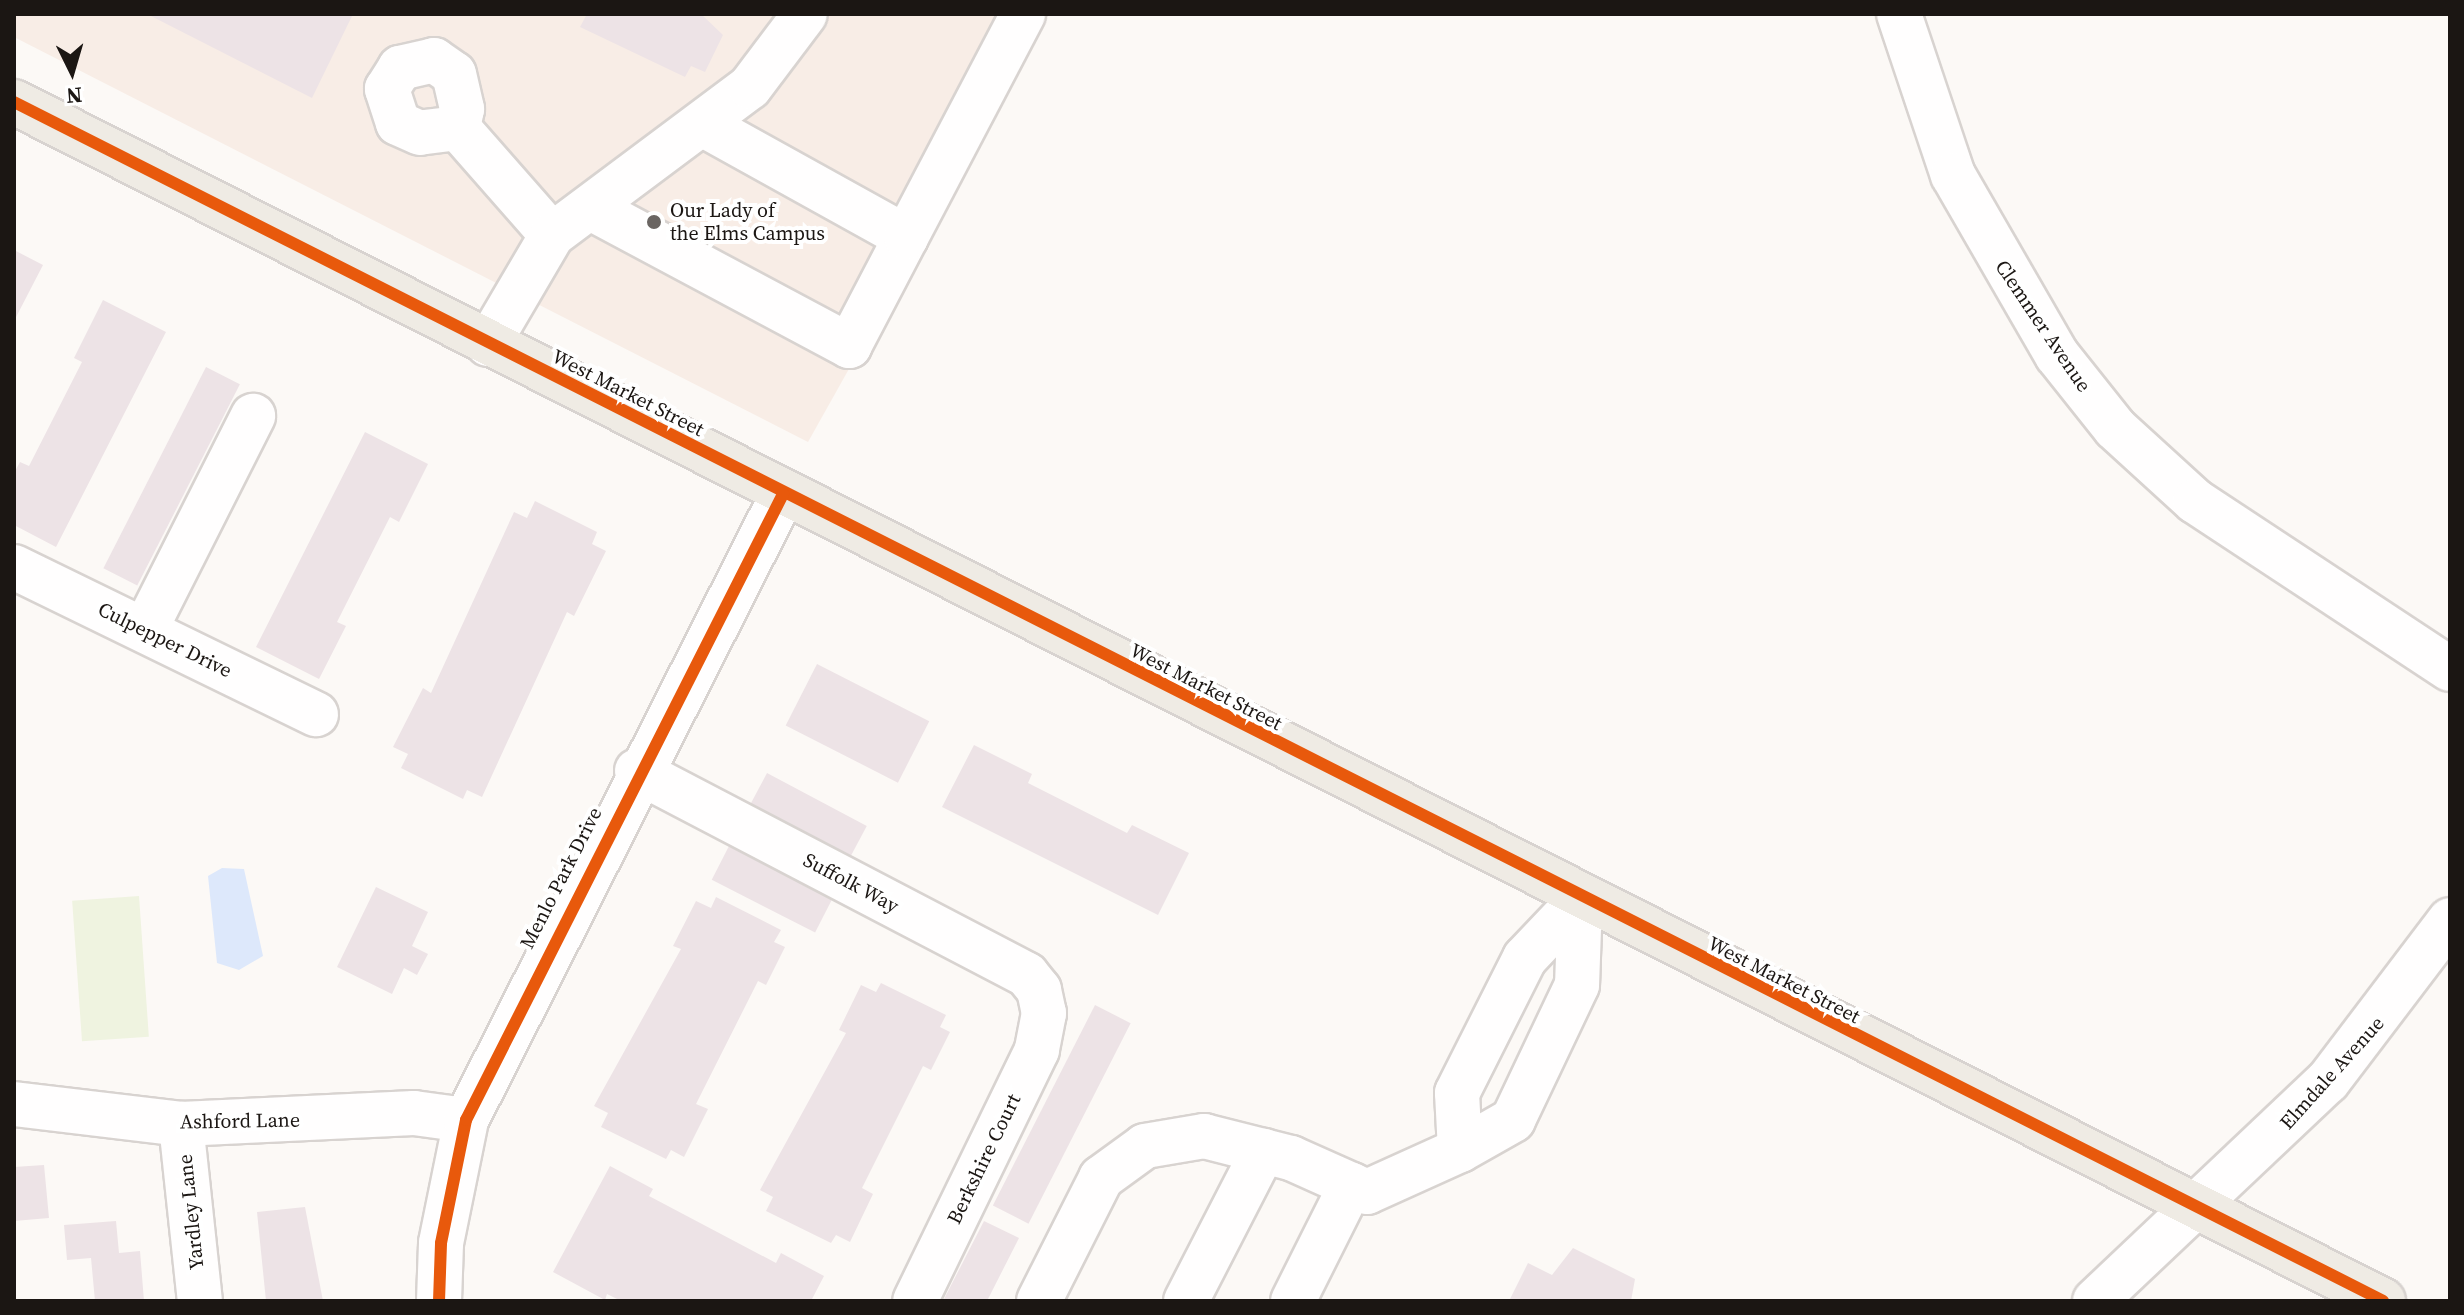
<!DOCTYPE html>
<html>
<head>
<meta charset="utf-8">
<style>
  body { margin:0 }
  #map { position:relative; width:2464px; height:1315px; overflow:hidden; background:#fcf9f6; font-family:"Source Serif 4",serif }
  div>[style] { position:absolute }
  .built>* { inset:0; background:#f8ede6 }
  .green>* { inset:0; background:#eff3e0; transform-origin:0 0 }
  .water>* { inset:0; background:#dde8fb }
  .building>* { inset:0; background:#ede3e6; transform-origin:0 0 }
  .roads { filter:drop-shadow(2px 0 #d8d3d0) drop-shadow(-2px 0 #d8d3d0) drop-shadow(0 2px #d8d3d0) drop-shadow(0 -2px #d8d3d0) }
  .minor>* { height:44px; margin:-22px; padding:0 22px; transform-origin:22px; border-radius:22px; background:#fffefe }
  .major>* { height:44px; margin:-22px; padding:0 22px; transform-origin:22px; border-radius:22px; background:#efebe4 }
  .cycleway>* { height:12px; margin:-6px; padding:0 6px; transform-origin:6px; border-radius:6px; background:#e8590c }
  .dots>* { width:22px; height:22px; translate:-50% -50%; box-sizing:border-box; border:4px solid #fff; border-radius:50% }
  span { translate:-50% -50%; white-space:nowrap; text-align:center; line-height:1.15; -webkit-text-stroke:8px #fff; paint-order:stroke }
  .poi-label { font-size:20px; color:#1b1613 }
  .left { translate:0 -50%; text-align:left }
  .street-label { font-size:20px; color:#1b1613 }
  .frame { position:absolute; inset:0; border:16px solid #1b1613; pointer-events:none }
  .north { position:absolute; left:32px; top:32px; width:80px; height:80px; -webkit-text-stroke:6px #fff; paint-order:stroke; rotate:175deg; font-size:22px; font-weight:700; line-height:32px; text-align:center; color:#1b1613 }
  .north::after { content:''; display:block; margin:auto; width:28px; height:36px; background:#1b1613; clip-path:polygon(50% 0,100% 100%,50% 72%,0 100%) }
</style>
</head>
<body>
<div id="map">
  <div class="built">
    <div style="clip-path:polygon(14px 14px,1048px 14px,808px 442px,14px 37px)"></div>
  </div>
  <div class="green">
    <div style="left:139px;top:896px;width:141px;height:67px;rotate:86deg"></div>
  </div>
  <div class="water">
    <div style="clip-path:polygon(222px 868px,244px 869px,263px 956px,239px 970px,217px 963px,208px 876px)"></div>
  </div>
  <div class="building">
    <div style="clip-path:polygon(147px 14px,353px 14px,312px 98px)"></div>
    <div style="clip-path:polygon(587px 14px,701px 14px,723px 35px,705px 72px,691px 66px,685px 77px,580px 27px)"></div>
    <div style="clip-path:polygon(14px 250px,43px 265px,14px 321px)"></div>
    <div style="clip-path:polygon(103px 300px,166px 332px,56px 547px,14px 525px,14px 473px,20px 462px,29px 466px,82px 362px,74px 358px)"></div>
    <div style="left:206px;top:367px;width:38px;height:226px;rotate:27deg"></div>
    <div style="clip-path:polygon(365px 432px,428px 464px,399px 522px,390px 517px,337px 622px,346px 626px,319px 679px,256px 647px)"></div>
    <div style="clip-path:polygon(535px 501px,597px 532px,592px 544px,606px 551px,574px 616px,567px 612px,482px 797px,467px 790px,463px 799px,401px 768px,408px 754px,393px 747px,423px 688px,431px 693px,514px 512px,527px 518px)"></div>
    <div style="left:817px;top:664px;width:126px;height:69px;rotate:27deg"></div>
    <div style="clip-path:polygon(974px 745px,1032px 774px,1028px 783px,1127px 833px,1132px 825px,1189px 853px,1158px 915px,942px 807px)"></div>
    <div style="left:767px;top:773px;width:113px;height:38px;rotate:28deg"></div>
    <div style="left:729px;top:846px;width:116px;height:38px;rotate:27deg"></div>
    <div style="clip-path:polygon(376px 887px,428px 912px,412px 946px,428px 954px,417px 975px,404px 968px,392px 994px,337px 967px)"></div>
    <div style="clip-path:polygon(716px 897px,781px 930px,774px 942px,785px 947px,766px 985px,758px 981px,696px 1104px,708px 1109px,684px 1157px,671px 1150px,666px 1159px,601px 1127px,608px 1113px,594px 1106px,681px 949px,673px 946px,696px 901px,711px 908px)"></div>
    <div style="clip-path:polygon(881px 983px,946px 1015px,940px 1027px,950px 1032px,931px 1070px,923px 1066px,862px 1188px,873px 1194px,850px 1242px,836px 1235px,831px 1243px,766px 1211px,773px 1197px,760px 1190px,846px 1033px,839px 1030px,861px 985px,876px 992px)"></div>
    <div style="left:1095px;top:1005px;width:40px;height:225px;rotate:27deg"></div>
    <div style="clip-path:polygon(44px 1165px,49px 1218px,14px 1221px,14px 1167px)"></div>
    <div style="clip-path:polygon(610px 1166px,653px 1189px,649px 1196px,776px 1263px,781px 1253px,824px 1276px,811px 1301px,621px 1301px,607px 1294px,605px 1300px,553px 1272px)"></div>
    <div style="clip-path:polygon(305px 1207px,323px 1301px,266px 1301px,257px 1212px)"></div>
    <div style="clip-path:polygon(116px 1221px,119px 1253px,140px 1251px,144px 1301px,95px 1301px,91px 1258px,67px 1260px,64px 1225px)"></div>
    <div style="clip-path:polygon(984px 1221px,1019px 1238px,987px 1301px,943px 1301px)"></div>
    <div style="clip-path:polygon(1573px 1248px,1635px 1279px,1631px 1301px,1509px 1301px,1528px 1263px,1552px 1275px)"></div>
  </div>
  <div class="roads">
    <div class="minor">
      <div style="left:1899px;top:14px;width:170px;rotate:71.5deg"></div>
      <div style="left:1953px;top:175px;width:208px;rotate:60deg"></div>
      <div style="left:2057px;top:355px;width:93px;rotate:51.5deg"></div>
      <div style="left:2115px;top:428px;width:108px;rotate:42.4deg"></div>
      <div style="left:2195px;top:501px;width:305px;rotate:33.4deg"></div>
      <div style="left:434px;top:60px;width:24px;rotate:35deg"></div>
      <div style="left:454px;top:74px;width:36px;rotate:77deg"></div>
      <div style="left:462px;top:109px;width:19px;rotate:102deg"></div>
      <div style="left:458px;top:128px;width:38px;rotate:173deg"></div>
      <div style="left:420px;top:133px;width:24px;rotate:-156deg"></div>
      <div style="left:398px;top:123px;width:36px;rotate:-108deg"></div>
      <div style="left:387px;top:89px;width:25px;rotate:-58deg"></div>
      <div style="left:400px;top:68px;width:35px;rotate:-13deg"></div>
      <div style="left:458px;top:128px;width:142px;rotate:48.7deg"></div>
      <div style="left:591px;top:208px;width:293px;rotate:28.1deg"></div>
      <div style="left:849px;top:346px;width:123px;rotate:-62.4deg"></div>
      <div style="left:906px;top:237px;width:233px;rotate:-151deg"></div>
      <div style="left:906px;top:237px;width:252px;rotate:-62.3deg"></div>
      <div style="left:488px;top:344px;width:126px;rotate:-59.6deg"></div>
      <div style="left:552px;top:235px;width:247px;rotate:-36.8deg"></div>
      <div style="left:750px;top:87px;width:91px;rotate:-53deg"></div>
      <div style="left:14px;top:567px;width:336px;rotate:26deg"></div>
      <div style="left:145px;top:630px;width:240px;rotate:-63.2deg"></div>
      <div style="left:637px;top:771px;width:440px;rotate:27.6deg"></div>
      <div style="left:1027px;top:975px;width:19px;rotate:51deg"></div>
      <div style="left:1039px;top:990px;width:24px;rotate:78deg"></div>
      <div style="left:1044px;top:1013px;width:38px;rotate:101deg"></div>
      <div style="left:1037px;top:1050px;width:279px;rotate:115.9deg"></div>
      <div style="left:1580px;top:900px;width:85px;rotate:92deg"></div>
      <div style="left:1577px;top:985px;width:149px;rotate:115.4deg"></div>
      <div style="left:1513px;top:1120px;width:61px;rotate:150.5deg"></div>
      <div style="left:1460px;top:1150px;width:57px;rotate:-93deg"></div>
      <div style="left:1457px;top:1093px;width:151px;rotate:-63.3deg"></div>
      <div style="left:1525px;top:958px;width:80px;rotate:-46.5deg"></div>
      <div style="left:14px;top:1104px;width:168px;rotate:6.8deg"></div>
      <div style="left:181px;top:1124px;width:233px;rotate:-2.7deg"></div>
      <div style="left:414px;top:1113px;width:52px;rotate:7.7deg"></div>
      <div style="left:181px;top:1124px;width:178px;rotate:83.9deg"></div>
      <div style="left:439px;top:1301px;width:58px;rotate:-88deg"></div>
      <div style="left:441px;top:1243px;width:126px;rotate:-78.5deg"></div>
      <div style="left:466px;top:1120px;width:702px;rotate:-63.14deg"></div>
      <div style="left:1039px;top:1301px;width:138px;rotate:-63.2deg"></div>
      <div style="left:1101px;top:1178px;width:54px;rotate:-36deg"></div>
      <div style="left:1145px;top:1146px;width:60px;rotate:-9.6deg"></div>
      <div style="left:1204px;top:1136px;width:90px;rotate:14.2deg"></div>
      <div style="left:1291px;top:1158px;width:83px;rotate:24.1deg"></div>
      <div style="left:1367px;top:1192px;width:102px;rotate:-24.3deg"></div>
      <div style="left:1186px;top:1301px;width:169px;rotate:-62.8deg"></div>
      <div style="left:1293px;top:1301px;width:130px;rotate:-63.4deg"></div>
      <div style="left:2095px;top:1301px;width:320px;rotate:-43.4deg"></div>
      <div style="left:2328px;top:1081px;width:202px;rotate:-52.8deg"></div>
    </div>
    <div class="major">
      <div style="left:14px;top:102px;width:2655px;rotate:26.84deg"></div>
    </div>
  </div>
  <div class="cycleway">
    <div style="left:14px;top:102px;width:2655px;rotate:26.84deg"></div>
    <div style="left:439px;top:1301px;width:58px;rotate:-88deg"></div>
    <div style="left:441px;top:1243px;width:126px;rotate:-78.5deg"></div>
    <div style="left:466px;top:1120px;width:702px;rotate:-63.14deg"></div>
  </div>
  <div class="dots">
    <div style="left:654px;top:222px;background:#6a6562"></div>
  </div>
  <div class="poi-label">
    <span class="left" style="left:670px;top:222px">Our Lady of<br>the Elms Campus</span>
  </div>
  <div class="street-label">
    <span style="left:2043px;top:326px;rotate:56deg">Clemmer Avenue</span>
    <span style="left:628px;top:393px;rotate:27deg">West Market Street</span>
    <span style="left:165px;top:640px;rotate:26deg">Culpepper Drive</span>
    <span style="left:1206px;top:687px;rotate:27deg">West Market Street</span>
    <span style="left:561px;top:878px;rotate:-63deg">Menlo Park Drive</span>
    <span style="left:851px;top:883px;rotate:28deg">Suffolk Way</span>
    <span style="left:1784px;top:980px;rotate:27deg">West Market Street</span>
    <span style="left:2332px;top:1073px;rotate:-48deg">Elmdale Avenue</span>
    <span style="left:240px;top:1121px;rotate:-1deg">Ashford Lane</span>
    <span style="left:984px;top:1159px;rotate:-64deg">Berkshire Court</span>
    <span style="left:191px;top:1212px;rotate:-96deg">Yardley Lane</span>
  </div>
  <div class="frame"></div>
  <div class="north">N</div>
</div>
</body>
</html>
